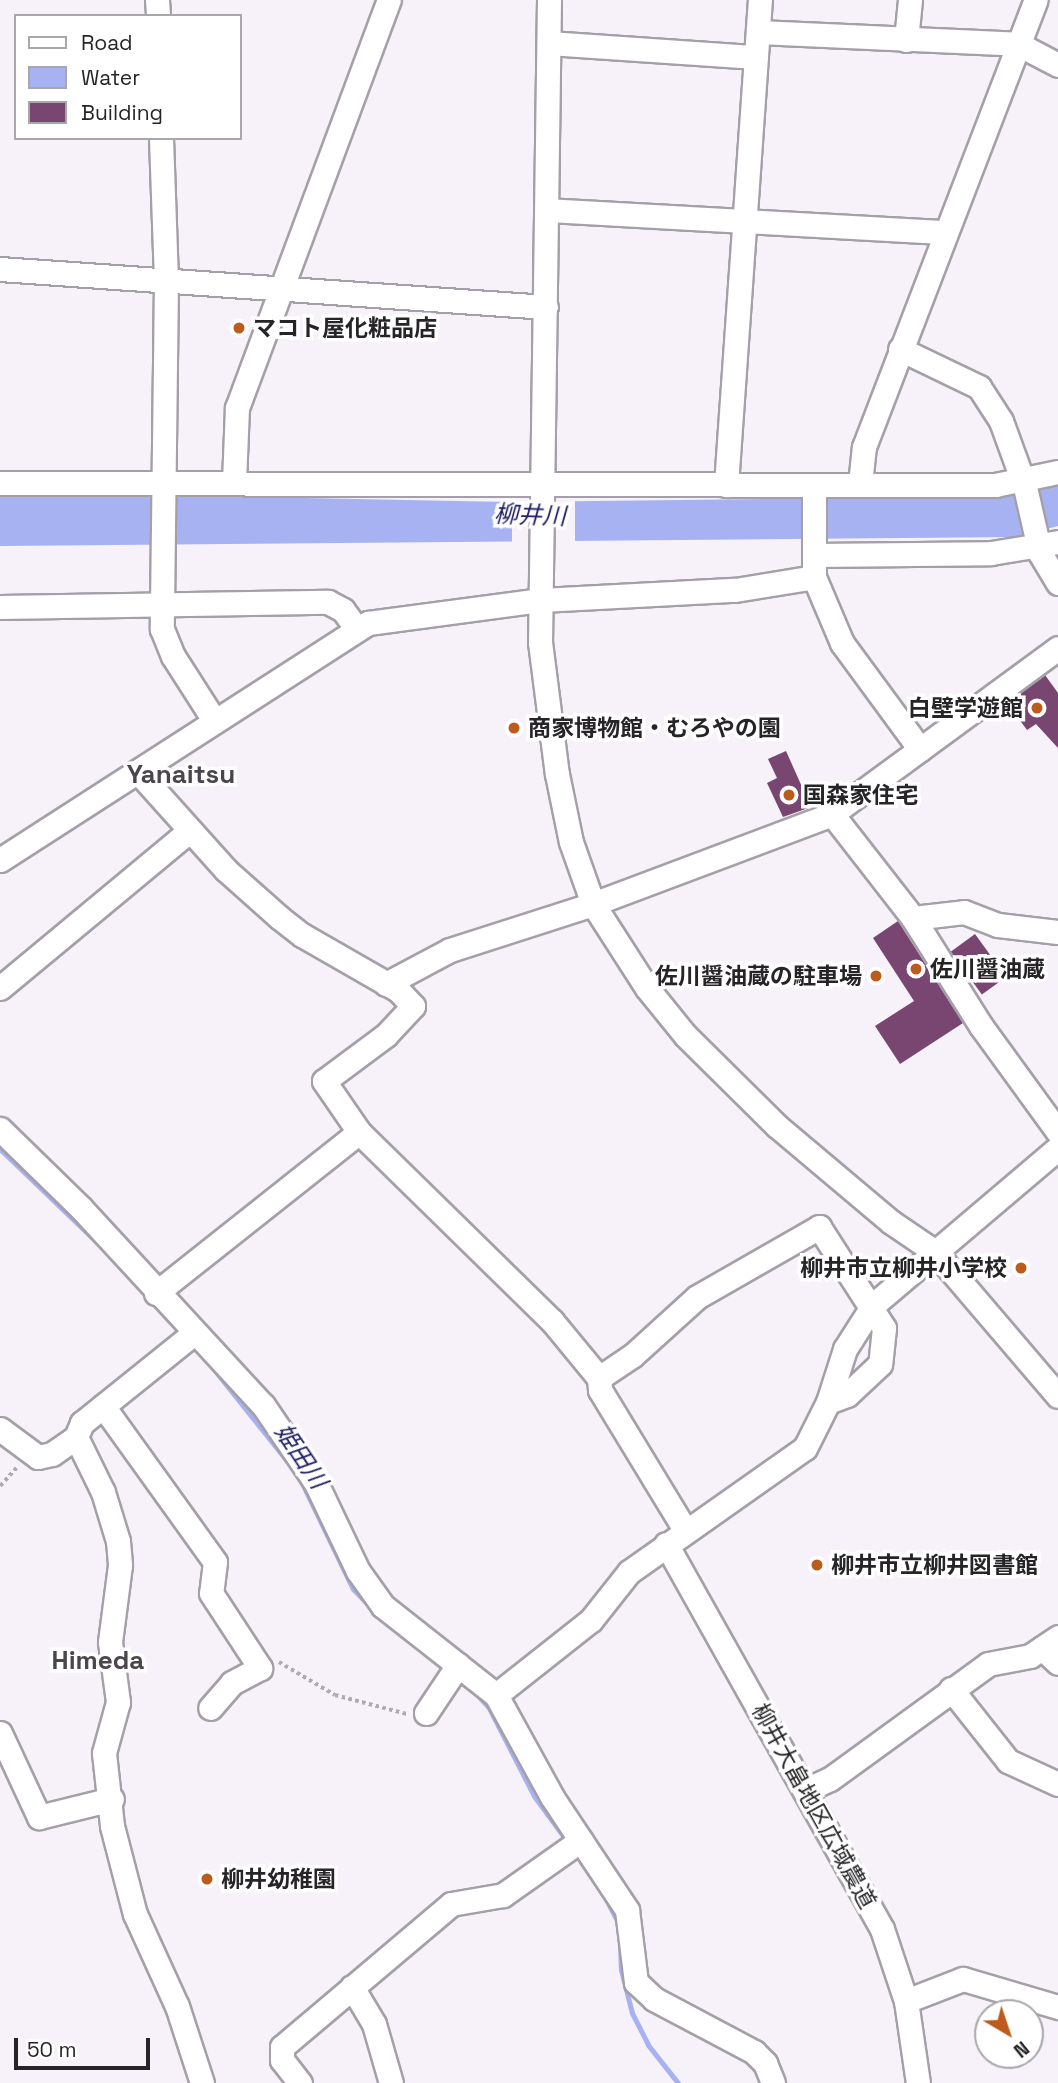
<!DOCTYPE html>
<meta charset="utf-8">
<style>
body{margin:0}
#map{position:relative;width:1058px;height:2083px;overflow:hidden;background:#f7f1f9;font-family:"Space Grotesk","Noto Sans JP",sans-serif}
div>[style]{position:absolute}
.water>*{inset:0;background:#a6b2f2}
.pier>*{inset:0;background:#f7f1f9;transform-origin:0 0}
.stream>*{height:5px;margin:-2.5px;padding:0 2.5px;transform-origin:2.5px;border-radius:2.5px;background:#a6b2f2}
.building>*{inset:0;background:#794571;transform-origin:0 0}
.path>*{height:3.5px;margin-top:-1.75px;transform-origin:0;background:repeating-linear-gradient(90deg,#afaab0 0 3.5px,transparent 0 7px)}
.roads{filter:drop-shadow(2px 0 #a5a0a8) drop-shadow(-2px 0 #a5a0a8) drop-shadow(0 2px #a5a0a8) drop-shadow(0 -2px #a5a0a8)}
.minor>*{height:23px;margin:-11.5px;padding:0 11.5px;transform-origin:11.5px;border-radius:11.5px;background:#fff}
.dots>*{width:19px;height:19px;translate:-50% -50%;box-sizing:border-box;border:4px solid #fff;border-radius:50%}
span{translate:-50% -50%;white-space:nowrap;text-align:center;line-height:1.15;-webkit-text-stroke:7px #fff;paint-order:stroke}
.poi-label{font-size:23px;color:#262427;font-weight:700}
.left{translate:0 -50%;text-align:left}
.right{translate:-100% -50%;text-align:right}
.street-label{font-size:23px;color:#262427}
.water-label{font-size:24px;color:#1e1d66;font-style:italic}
.quarter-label{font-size:26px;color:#4a464c;font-weight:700}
.legend{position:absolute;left:14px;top:14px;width:228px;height:126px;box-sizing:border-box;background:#fff;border:2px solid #a8a7a9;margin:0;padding:9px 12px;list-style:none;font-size:21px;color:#262427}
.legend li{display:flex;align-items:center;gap:14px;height:35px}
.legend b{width:35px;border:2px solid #a8a7a9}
.north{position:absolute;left:974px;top:1999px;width:70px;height:70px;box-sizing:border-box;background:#fff;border:2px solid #a8a7a9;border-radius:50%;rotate:141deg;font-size:19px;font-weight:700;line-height:28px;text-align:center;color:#262427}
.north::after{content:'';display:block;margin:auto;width:24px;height:32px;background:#bd5b1c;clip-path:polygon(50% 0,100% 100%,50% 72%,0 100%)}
.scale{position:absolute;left:14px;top:2038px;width:136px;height:32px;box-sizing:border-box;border:4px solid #262427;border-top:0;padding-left:9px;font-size:21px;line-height:24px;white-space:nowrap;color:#262427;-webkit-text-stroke:5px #fff;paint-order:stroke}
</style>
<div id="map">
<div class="water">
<div style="clip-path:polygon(1058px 481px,1058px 526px,1016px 537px,0 546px,0 492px,508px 502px,1002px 496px)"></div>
</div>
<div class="pier">
<div style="left:512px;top:499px;width:63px;height:45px"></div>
</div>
<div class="stream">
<div style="left:0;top:1149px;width:144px;rotate:43.9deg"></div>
<div style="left:208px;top:1362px;width:127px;rotate:51.4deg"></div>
<div style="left:299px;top:1477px;width:124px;rotate:64.3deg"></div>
<div style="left:353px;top:1589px;width:30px;rotate:46deg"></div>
<div style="left:472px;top:1689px;width:25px;rotate:48deg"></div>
<div style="left:489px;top:1708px;width:99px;rotate:62.9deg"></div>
<div style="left:534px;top:1796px;width:51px;rotate:53.8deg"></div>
<div style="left:581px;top:1862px;width:28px;rotate:55deg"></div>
<div style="left:606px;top:1899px;width:28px;rotate:63deg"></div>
<div style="left:620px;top:1944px;width:26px;rotate:88deg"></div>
<div style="left:621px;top:1970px;width:44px;rotate:75.7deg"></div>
<div style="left:632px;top:2013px;width:36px;rotate:63deg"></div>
<div style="left:648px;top:2045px;width:48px;rotate:51.7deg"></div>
</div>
<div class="building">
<div style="clip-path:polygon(1045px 675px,1058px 693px,1058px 748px,1036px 724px,1027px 730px,1013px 711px,1020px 706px,1014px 698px)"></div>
<div style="clip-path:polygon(786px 751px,811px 807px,783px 817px,767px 783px,777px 778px,768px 759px)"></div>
<div style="clip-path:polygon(898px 921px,963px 1023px,900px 1064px,875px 1026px,914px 1001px,873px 938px)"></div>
<div style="left:975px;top:934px;width:53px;height:30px;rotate:54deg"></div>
</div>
<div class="path">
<div style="left:0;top:1486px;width:25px;rotate:-48deg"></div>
<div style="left:279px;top:1662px;width:65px;rotate:30.5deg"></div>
<div style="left:335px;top:1695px;width:74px;rotate:14.8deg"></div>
</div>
<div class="roads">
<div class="minor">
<div style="left:157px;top:0;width:16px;rotate:86deg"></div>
<div style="left:549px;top:0;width:642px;rotate:90.8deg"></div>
<div style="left:540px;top:642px;width:133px;rotate:82.7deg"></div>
<div style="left:557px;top:774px;width:69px;rotate:78.4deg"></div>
<div style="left:571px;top:842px;width:66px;rotate:70.5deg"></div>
<div style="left:593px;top:904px;width:100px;rotate:57.3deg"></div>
<div style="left:647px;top:988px;width:60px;rotate:51deg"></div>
<div style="left:685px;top:1035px;width:129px;rotate:44.7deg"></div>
<div style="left:777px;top:1126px;width:149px;rotate:40.1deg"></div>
<div style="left:891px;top:1222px;width:53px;rotate:34.3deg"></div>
<div style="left:935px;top:1252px;width:189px;rotate:49.5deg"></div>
<div style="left:758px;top:32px;width:260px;rotate:2.6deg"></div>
<div style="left:1018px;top:44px;width:45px;rotate:27.7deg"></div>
<div style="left:906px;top:40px;width:40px;rotate:-84.3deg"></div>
<div style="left:549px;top:43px;width:207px;rotate:3.9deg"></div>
<div style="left:161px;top:138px;width:143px;rotate:88deg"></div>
<div style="left:166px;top:281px;width:348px;rotate:90.7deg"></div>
<div style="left:162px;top:629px;width:29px;rotate:68deg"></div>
<div style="left:173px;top:656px;width:76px;rotate:57.4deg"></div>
<div style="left:547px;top:210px;width:397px;rotate:3.2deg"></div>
<div style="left:0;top:269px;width:547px;rotate:3.98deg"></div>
<div style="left:900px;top:349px;width:88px;rotate:25.7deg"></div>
<div style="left:979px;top:387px;width:40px;rotate:57.1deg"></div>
<div style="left:1001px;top:421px;width:70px;rotate:70deg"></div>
<div style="left:1025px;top:487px;width:68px;rotate:77.2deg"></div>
<div style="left:1040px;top:553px;width:35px;rotate:59deg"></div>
<div style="left:234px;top:482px;width:74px;rotate:-87.7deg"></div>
<div style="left:237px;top:408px;width:435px;rotate:-69.6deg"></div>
<div style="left:0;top:483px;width:995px;rotate:0.12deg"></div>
<div style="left:995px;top:485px;width:64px;rotate:-11.7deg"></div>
<div style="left:860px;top:484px;width:37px;rotate:-84deg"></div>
<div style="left:864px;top:447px;width:479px;rotate:-69deg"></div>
<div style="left:726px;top:485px;width:486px;rotate:-86deg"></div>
<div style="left:814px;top:485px;width:92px;rotate:90deg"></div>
<div style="left:814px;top:577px;width:72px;rotate:67deg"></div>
<div style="left:842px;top:643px;width:132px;rotate:53.7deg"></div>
<div style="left:814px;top:555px;width:177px;rotate:-0.6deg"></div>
<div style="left:991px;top:553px;width:68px;rotate:-9.3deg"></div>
<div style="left:0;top:607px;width:328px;rotate:-0.9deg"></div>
<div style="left:328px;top:602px;width:17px;rotate:28deg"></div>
<div style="left:343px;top:610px;width:22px;rotate:54deg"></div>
<div style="left:139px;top:773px;width:130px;rotate:48.1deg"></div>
<div style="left:226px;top:870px;width:72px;rotate:41.6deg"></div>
<div style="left:280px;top:918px;width:28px;rotate:38deg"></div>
<div style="left:302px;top:935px;width:111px;rotate:29.8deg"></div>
<div style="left:398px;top:990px;width:22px;rotate:47deg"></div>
<div style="left:413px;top:1006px;width:40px;rotate:133deg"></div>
<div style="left:386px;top:1035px;width:77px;rotate:143.4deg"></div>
<div style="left:324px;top:1081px;width:62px;rotate:55.5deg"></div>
<div style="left:359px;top:1132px;width:270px;rotate:44.4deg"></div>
<div style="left:552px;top:1321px;width:74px;rotate:50.5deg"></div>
<div style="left:599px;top:1378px;width:12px;rotate:85deg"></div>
<div style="left:600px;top:1390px;width:164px;rotate:58.7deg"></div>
<div style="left:832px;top:814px;width:132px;rotate:52.1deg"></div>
<div style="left:913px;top:918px;width:128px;rotate:57.8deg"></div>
<div style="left:981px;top:1026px;width:131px;rotate:54deg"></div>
<div style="left:0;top:860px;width:438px;rotate:-32.8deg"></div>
<div style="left:368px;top:623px;width:175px;rotate:-7.6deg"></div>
<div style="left:541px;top:600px;width:194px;rotate:-3deg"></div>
<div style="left:735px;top:590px;width:80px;rotate:-9.3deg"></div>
<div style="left:913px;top:918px;width:51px;rotate:-6.7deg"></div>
<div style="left:964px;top:912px;width:36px;rotate:21deg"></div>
<div style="left:998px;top:925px;width:60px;rotate:6.7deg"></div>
<div style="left:386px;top:984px;width:72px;rotate:-28deg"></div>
<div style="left:450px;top:950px;width:150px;rotate:-17.8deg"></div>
<div style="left:593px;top:904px;width:255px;rotate:-20.6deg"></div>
<div style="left:832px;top:814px;width:280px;rotate:-36.3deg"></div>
<div style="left:0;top:988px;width:246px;rotate:-39.7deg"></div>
<div style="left:0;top:1129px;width:112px;rotate:44.3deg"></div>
<div style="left:80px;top:1207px;width:270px;rotate:47.3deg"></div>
<div style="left:263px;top:1405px;width:94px;rotate:55.8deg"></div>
<div style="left:316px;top:1483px;width:98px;rotate:64.5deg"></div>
<div style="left:358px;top:1571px;width:43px;rotate:54.5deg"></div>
<div style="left:383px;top:1606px;width:144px;rotate:38.2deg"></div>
<div style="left:496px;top:1695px;width:116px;rotate:61.2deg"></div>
<div style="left:552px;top:1797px;width:136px;rotate:56.4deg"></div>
<div style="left:627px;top:1910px;width:73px;rotate:82.9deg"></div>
<div style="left:636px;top:1982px;width:25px;rotate:43deg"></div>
<div style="left:654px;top:1999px;width:113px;rotate:27.9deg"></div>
<div style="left:754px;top:2052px;width:16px;rotate:45deg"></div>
<div style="left:765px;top:2063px;width:22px;rotate:68deg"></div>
<div style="left:156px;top:1293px;width:259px;rotate:-38.4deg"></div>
<div style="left:194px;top:1333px;width:144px;rotate:141.2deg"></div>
<div style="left:82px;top:1423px;width:15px;rotate:113deg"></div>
<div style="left:76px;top:1437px;width:61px;rotate:63.9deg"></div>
<div style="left:103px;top:1492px;width:51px;rotate:73deg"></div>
<div style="left:118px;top:1541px;width:24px;rotate:85deg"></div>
<div style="left:120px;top:1565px;width:78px;rotate:97.4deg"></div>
<div style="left:110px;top:1642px;width:61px;rotate:82.4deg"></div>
<div style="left:118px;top:1702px;width:53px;rotate:105.4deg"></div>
<div style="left:104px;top:1753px;width:73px;rotate:83.7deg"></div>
<div style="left:112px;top:1826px;width:91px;rotate:75.4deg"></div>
<div style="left:135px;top:1914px;width:101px;rotate:65.5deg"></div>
<div style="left:177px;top:2006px;width:81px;rotate:72deg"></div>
<div style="left:599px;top:1378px;width:40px;rotate:-34deg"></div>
<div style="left:632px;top:1356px;width:88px;rotate:-42.2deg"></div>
<div style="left:697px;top:1297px;width:141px;rotate:-29.8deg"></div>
<div style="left:819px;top:1227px;width:120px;rotate:57.2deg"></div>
<div style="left:884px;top:1328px;width:36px;rotate:96deg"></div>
<div style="left:880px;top:1364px;width:45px;rotate:136.8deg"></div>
<div style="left:847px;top:1395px;width:20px;rotate:160deg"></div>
<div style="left:103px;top:1406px;width:192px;rotate:54.3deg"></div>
<div style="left:215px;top:1562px;width:31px;rotate:97deg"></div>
<div style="left:211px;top:1593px;width:90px;rotate:56.8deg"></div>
<div style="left:260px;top:1668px;width:32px;rotate:152deg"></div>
<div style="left:232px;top:1683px;width:33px;rotate:131deg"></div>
<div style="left:0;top:1429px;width:47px;rotate:36.4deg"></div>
<div style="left:38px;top:1457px;width:14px;rotate:-12deg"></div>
<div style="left:52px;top:1454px;width:29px;rotate:-35deg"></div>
<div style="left:666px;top:1544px;width:441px;rotate:60.7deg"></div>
<div style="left:882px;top:1929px;width:76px;rotate:71.6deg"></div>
<div style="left:906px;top:2001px;width:83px;rotate:81.7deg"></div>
<div style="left:1042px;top:1648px;width:22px;rotate:43deg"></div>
<div style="left:951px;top:1689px;width:92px;rotate:51.6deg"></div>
<div style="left:1008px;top:1761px;width:55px;rotate:24.7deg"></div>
<div style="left:496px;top:1695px;width:121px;rotate:-38.3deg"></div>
<div style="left:591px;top:1620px;width:61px;rotate:-51.6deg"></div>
<div style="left:629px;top:1572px;width:215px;rotate:-35.2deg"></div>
<div style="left:805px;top:1448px;width:51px;rotate:-63.4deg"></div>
<div style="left:828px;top:1402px;width:56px;rotate:-72.2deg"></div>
<div style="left:845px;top:1349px;width:52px;rotate:-57.5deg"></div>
<div style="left:873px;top:1305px;width:243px;rotate:-40.3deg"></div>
<div style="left:426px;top:1713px;width:58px;rotate:-56.3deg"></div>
<div style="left:0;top:1733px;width:93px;rotate:65.1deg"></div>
<div style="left:39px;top:1817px;width:75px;rotate:-13.9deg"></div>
<div style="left:806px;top:1790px;width:26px;rotate:-25deg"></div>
<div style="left:830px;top:1779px;width:195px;rotate:-36deg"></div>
<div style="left:988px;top:1664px;width:43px;rotate:-10.8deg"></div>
<div style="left:1030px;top:1656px;width:34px;rotate:-34deg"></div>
<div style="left:352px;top:1987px;width:43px;rotate:59.3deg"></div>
<div style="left:374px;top:2024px;width:61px;rotate:73.9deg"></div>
<div style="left:906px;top:2001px;width:61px;rotate:-21.1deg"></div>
<div style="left:963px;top:1979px;width:99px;rotate:16.4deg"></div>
<div style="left:300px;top:2083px;width:29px;rotate:-128deg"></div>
<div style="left:282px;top:2060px;width:13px;rotate:-90deg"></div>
<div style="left:282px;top:2047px;width:221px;rotate:-40.2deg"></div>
<div style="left:451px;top:1904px;width:53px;rotate:-9.8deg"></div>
<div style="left:503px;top:1895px;width:95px;rotate:-35.2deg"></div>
</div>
</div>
<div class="dots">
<div style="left:239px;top:328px;background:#bd5b1c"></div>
<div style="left:1037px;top:708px;background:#bd5b1c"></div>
<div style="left:514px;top:728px;background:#bd5b1c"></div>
<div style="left:789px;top:795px;background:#bd5b1c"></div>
<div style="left:916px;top:969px;background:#bd5b1c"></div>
<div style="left:876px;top:976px;background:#bd5b1c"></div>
<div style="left:1021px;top:1268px;background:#bd5b1c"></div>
<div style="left:817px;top:1565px;background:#bd5b1c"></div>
<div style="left:207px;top:1879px;background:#bd5b1c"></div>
</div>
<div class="poi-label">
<span class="left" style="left:253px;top:328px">マコト屋化粧品店</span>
<span class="right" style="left:1023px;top:708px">白壁学遊館</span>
<span class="left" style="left:528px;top:728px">商家博物館・むろやの園</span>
<span class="left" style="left:803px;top:795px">国森家住宅</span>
<span class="left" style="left:930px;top:969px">佐川醤油蔵</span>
<span class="right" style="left:862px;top:976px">佐川醤油蔵の駐車場</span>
<span class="right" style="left:1007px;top:1268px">柳井市立柳井小学校</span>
<span class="left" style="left:831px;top:1565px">柳井市立柳井図書館</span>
<span class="left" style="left:221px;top:1879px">柳井幼稚園</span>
</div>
<div class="street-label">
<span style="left:814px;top:1806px;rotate:61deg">柳井大畠地区広域農道</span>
</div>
<div class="water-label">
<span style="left:530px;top:515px;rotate:2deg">柳井川</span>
<span style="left:301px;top:1456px;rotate:56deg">姫田川</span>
</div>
<div class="quarter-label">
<span style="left:181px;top:775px">Yanaitsu</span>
<span style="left:98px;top:1661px">Himeda</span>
</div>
<ul class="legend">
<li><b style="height:9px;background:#fff"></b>Road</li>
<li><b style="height:19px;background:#a6b2f2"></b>Water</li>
<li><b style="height:19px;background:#794571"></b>Building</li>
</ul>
<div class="north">N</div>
<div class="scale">50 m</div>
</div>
